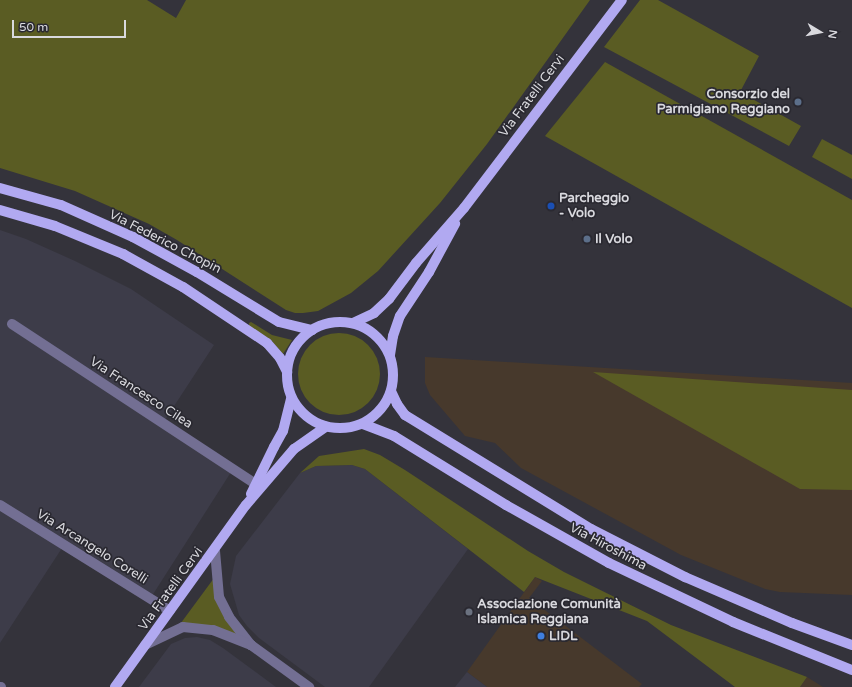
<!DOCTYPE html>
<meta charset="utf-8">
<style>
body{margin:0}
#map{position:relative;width:852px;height:687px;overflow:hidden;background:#34333b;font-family:"Varela Round",sans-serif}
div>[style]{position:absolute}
.commercial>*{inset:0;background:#47392c}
.built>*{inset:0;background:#3d3c49}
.green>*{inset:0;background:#5a5c23}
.round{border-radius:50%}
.minor>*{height:10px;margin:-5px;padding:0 5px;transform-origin:5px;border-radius:5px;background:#736f93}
.major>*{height:10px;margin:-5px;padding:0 5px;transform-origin:5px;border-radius:5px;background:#b1a9f1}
.major>.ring{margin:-5px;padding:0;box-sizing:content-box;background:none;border:10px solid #b1a9f1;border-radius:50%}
.dots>*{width:11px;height:11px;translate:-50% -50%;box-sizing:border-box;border:2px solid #2a2931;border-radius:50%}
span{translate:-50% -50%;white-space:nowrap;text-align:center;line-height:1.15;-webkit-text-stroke:3.5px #2a2931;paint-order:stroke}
.poi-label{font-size:13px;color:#d9d9de;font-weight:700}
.right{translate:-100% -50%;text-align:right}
.left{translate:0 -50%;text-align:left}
.street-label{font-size:13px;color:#d9d9de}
.north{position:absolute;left:800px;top:12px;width:40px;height:40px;-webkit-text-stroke:3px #2a2931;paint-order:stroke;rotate:100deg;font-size:11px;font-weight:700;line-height:16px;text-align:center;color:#d9d9de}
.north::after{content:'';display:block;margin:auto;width:14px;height:18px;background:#d9d9de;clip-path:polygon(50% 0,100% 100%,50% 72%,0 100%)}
.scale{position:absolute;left:12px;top:20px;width:114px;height:18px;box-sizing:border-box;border:2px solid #d9d9de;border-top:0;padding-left:5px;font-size:12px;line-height:14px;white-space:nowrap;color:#d9d9de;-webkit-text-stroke:3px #2a2931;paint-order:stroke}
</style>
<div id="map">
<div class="commercial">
<div style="clip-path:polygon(425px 357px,852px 383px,852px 595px,780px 592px,765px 589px,681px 555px,521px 468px,495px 443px,465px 436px,430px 395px,425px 383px)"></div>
<div style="clip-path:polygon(535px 577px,542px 581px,529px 598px,642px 684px,639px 687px,487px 687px,467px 672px)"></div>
<div style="clip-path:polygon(807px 677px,823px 687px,800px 687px)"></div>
</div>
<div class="built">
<div style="clip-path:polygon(0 230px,26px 239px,75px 261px,131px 289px,214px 345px,163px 423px,233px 469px,150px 599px,64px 545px,0 643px)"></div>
<div style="clip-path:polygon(352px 465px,365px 469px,468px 549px,369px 687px,325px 687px,259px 638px,247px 626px,239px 615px,230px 584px,236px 556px,300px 473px,316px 466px)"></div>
<div style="clip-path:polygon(197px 637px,210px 640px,223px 648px,276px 687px,139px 687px,171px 644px,185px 638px)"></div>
<div style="clip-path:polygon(467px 672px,487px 687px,455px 687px)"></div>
</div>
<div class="green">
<div style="clip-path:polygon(0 0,147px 0,176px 18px,186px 0,590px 0,487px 144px,440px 203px,378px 271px,351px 293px,318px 311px,303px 313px,295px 313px,286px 310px,177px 240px,149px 224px,75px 191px,0 168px)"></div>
<div style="clip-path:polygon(640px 0,658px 0,759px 56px,740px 92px,801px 126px,789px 146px,604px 47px)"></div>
<div style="clip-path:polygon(605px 62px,852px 200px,852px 308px,545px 136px)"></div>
<div style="clip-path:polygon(822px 139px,852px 155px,852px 179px,812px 157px)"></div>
<div style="clip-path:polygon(251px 322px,272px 335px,292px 340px,283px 354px,271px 340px,249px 326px,249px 323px)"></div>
<div class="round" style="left:298px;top:333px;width:82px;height:82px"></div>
<div style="clip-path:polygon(593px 372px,852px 390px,852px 490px,800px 489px)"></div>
<div style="clip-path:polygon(364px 449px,380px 455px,405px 470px,528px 551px,564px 572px,671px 625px,807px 677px,800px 687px,735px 687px,647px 621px,535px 577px,524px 592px,365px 469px,352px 465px,316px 466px,300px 473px,319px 456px)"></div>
<div style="clip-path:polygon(217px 574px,219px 597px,251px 645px,213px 630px,175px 631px)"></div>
</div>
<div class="minor">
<div style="left:12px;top:324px;width:292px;rotate:33.3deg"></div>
<div style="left:0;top:505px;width:200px;rotate:31.9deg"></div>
<div style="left:215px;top:551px;width:46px;rotate:85deg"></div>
<div style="left:219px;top:597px;width:22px;rotate:63deg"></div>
<div style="left:229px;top:617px;width:36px;rotate:52deg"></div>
<div style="left:145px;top:645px;width:42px;rotate:-25.3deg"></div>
<div style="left:183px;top:627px;width:30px;rotate:6deg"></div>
<div style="left:213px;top:630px;width:41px;rotate:21.5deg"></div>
<div style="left:251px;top:645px;width:72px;rotate:35.9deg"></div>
<div style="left:0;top:687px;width:1px"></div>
</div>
<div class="major">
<div style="left:0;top:188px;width:63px;rotate:15.6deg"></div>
<div style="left:61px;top:205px;width:79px;rotate:24deg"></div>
<div style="left:133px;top:237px;width:73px;rotate:28.7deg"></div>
<div style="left:197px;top:272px;width:96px;rotate:31.4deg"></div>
<div style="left:279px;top:322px;width:34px;rotate:14deg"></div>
<div style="left:0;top:210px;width:57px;rotate:16.2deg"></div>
<div style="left:55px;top:226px;width:74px;rotate:22.4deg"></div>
<div style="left:123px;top:254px;width:68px;rotate:28.8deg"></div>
<div style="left:183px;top:287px;width:101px;rotate:33.7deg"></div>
<div style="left:267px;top:343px;width:20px;rotate:49deg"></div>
<div style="left:280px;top:358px;width:16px;rotate:63deg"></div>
<div class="ring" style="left:287px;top:322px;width:96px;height:96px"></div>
<div style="left:353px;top:323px;width:23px;rotate:-25deg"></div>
<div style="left:374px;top:313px;width:21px;rotate:-43deg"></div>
<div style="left:389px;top:299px;width:45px;rotate:-53.1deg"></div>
<div style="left:416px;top:263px;width:73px;rotate:-48.9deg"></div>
<div style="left:464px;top:208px;width:261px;rotate:-52.8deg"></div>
<div style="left:390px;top:355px;width:19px;rotate:-81deg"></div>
<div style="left:393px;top:336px;width:21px;rotate:-71deg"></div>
<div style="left:400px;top:316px;width:53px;rotate:-56.6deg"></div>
<div style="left:429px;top:272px;width:55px;rotate:-61.6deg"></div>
<div style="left:391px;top:391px;width:14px;rotate:65deg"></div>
<div style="left:397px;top:404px;width:14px;rotate:54deg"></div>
<div style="left:405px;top:415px;width:218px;rotate:31.5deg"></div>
<div style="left:591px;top:529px;width:106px;rotate:27.1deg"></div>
<div style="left:685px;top:577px;width:116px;rotate:23.3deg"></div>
<div style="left:792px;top:623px;width:64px;rotate:20.1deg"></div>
<div style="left:363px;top:424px;width:33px;rotate:21deg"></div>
<div style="left:394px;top:436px;width:132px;rotate:31.6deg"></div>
<div style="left:506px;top:505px;width:118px;rotate:29.4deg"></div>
<div style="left:609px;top:563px;width:137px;rotate:25.4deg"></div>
<div style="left:733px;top:622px;width:128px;rotate:22deg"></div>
<div style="left:251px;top:494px;width:52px;rotate:-63.9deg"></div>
<div style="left:274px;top:447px;width:18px;rotate:-61deg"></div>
<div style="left:283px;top:431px;width:33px;rotate:-76deg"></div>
<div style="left:115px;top:687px;width:224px;rotate:-54.3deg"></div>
<div style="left:246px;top:505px;width:74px;rotate:-49.4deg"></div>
<div style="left:294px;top:449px;width:39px;rotate:-35deg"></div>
</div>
<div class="dots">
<div style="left:798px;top:102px;background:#5c6f8a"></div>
<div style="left:551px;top:206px;background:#1a4fb4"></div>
<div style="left:587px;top:239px;background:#5c6f8a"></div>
<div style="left:469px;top:612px;background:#6b7280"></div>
<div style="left:541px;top:636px;background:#3f7fe0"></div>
</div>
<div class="poi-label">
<span class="right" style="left:790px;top:102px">Consorzio del<br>Parmigiano Reggiano</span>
<span class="left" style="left:559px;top:206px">Parcheggio<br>- Volo</span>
<span class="left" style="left:595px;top:239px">Il Volo</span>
<span class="left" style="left:477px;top:612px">Associazione Comunità<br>Islamica Reggiana</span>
<span class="left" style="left:549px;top:636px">LIDL</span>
</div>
<div class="street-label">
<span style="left:532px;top:96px;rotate:-53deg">Via Fratelli Cervi</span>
<span style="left:165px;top:242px;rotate:27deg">Via Federico Chopin</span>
<span style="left:141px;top:393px;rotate:33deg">Via Francesco Cilea</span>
<span style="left:92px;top:547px;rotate:32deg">Via Arcangelo Corelli</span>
<span style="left:608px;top:547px;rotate:28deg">Via Hiroshima</span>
<span style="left:171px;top:589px;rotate:-54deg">Via Fratelli Cervi</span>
</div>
<div class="north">N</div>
<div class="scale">50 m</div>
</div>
